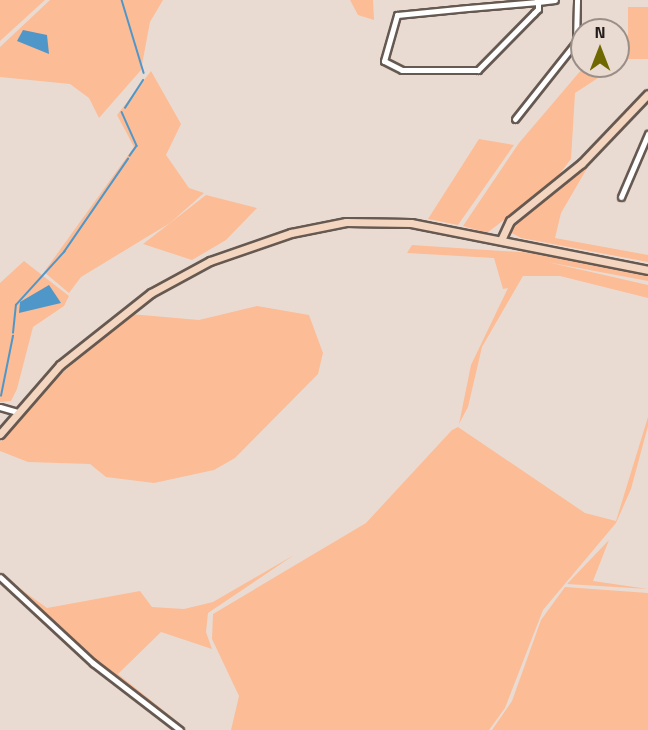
<!DOCTYPE html>
<style>
body{margin:0}
#map{position:relative;width:648px;height:730px;overflow:hidden;background:#eadbd2;font-family:"Titillium Web",sans-serif}
div>[style]{position:absolute}
.green>*{inset:0;background:#fcbc96;transform-origin:0 0}
.water>*{inset:0;background:#5097c9}
.stream>*{height:1.5px;margin:-0.75px;padding:0 0.75px;transform-origin:0.75px;border-radius:0.75px;background:#5097c9}
.roads{filter:drop-shadow(2px 0 #665951) drop-shadow(-2px 0 #665951) drop-shadow(0 2px #665951) drop-shadow(0 -2px #665951)}
.street>*{height:5px;margin:-2.5px;padding:0 2.5px;transform-origin:2.5px;border-radius:2.5px;background:#fff}
.secondary>*{height:7px;margin:-3.5px;padding:0 3.5px;transform-origin:3.5px;border-radius:3.5px;background:#f4d6c0}
span{translate:-50% -50%;white-space:nowrap;text-align:center;line-height:1.15;-webkit-text-stroke:6px #eadbd2;paint-order:stroke}
.north{position:absolute;left:570px;top:18px;width:60px;height:60px;box-sizing:border-box;background:#eadbd2;border:2px solid #9a8f88;border-radius:50%;rotate:0deg;font-size:16px;font-weight:700;line-height:24px;text-align:center;color:#221d1a}
.north::after{content:'';display:block;margin:auto;width:21px;height:27px;background:#6f6800;clip-path:polygon(50% 0,100% 100%,50% 72%,0 100%)}
</style>
<div id="map">
<div class="green">
<div style="clip-path:polygon(0 0,45px 0,0 41px)"></div>
<div style="clip-path:polygon(50px 0,163px 0,150px 22px,141px 70px,99px 118px,89px 98px,70px 84px,0 77px,0 47px)"></div>
<div style="clip-path:polygon(350px 0,373px 0,374px 20px,358px 15px)"></div>
<div style="left:648px;top:7px;width:52px;height:20px;rotate:90deg"></div>
<div style="clip-path:polygon(598px 68px,598px 78px,575px 93px,571px 159px,554px 181px,487px 233px,463px 226px,519px 143px,582px 69px)"></div>
<div style="clip-path:polygon(151px 71px,181px 124px,166px 155px,189px 188px,204px 193px,170px 223px,81px 277px,69px 293px,44px 272px,134px 147px,117px 115px)"></div>
<div style="clip-path:polygon(479px 139px,514px 145px,458px 225px,428px 219px)"></div>
<div style="clip-path:polygon(593px 158px,561px 213px,555px 238px,648px 255px,648px 262px,521px 238px,510px 232px,512px 224px)"></div>
<div style="clip-path:polygon(206px 195px,257px 208px,226px 240px,192px 260px,143px 244px)"></div>
<div style="clip-path:polygon(412px 245px,534px 253px,648px 275px,648px 281px,547px 262px,648px 285px,648px 298px,560px 276px,523px 276px,482px 347px,468px 407px,459px 424px,471px 365px,508px 288px,503px 289px,494px 258px,407px 253px)"></div>
<div style="clip-path:polygon(24px 261px,69px 296px,64px 306px,33px 327px,17px 389px,11px 401px,0 402px,0 283px)"></div>
<div style="clip-path:polygon(257px 306px,309px 315px,323px 353px,318px 374px,235px 458px,214px 470px,154px 483px,106px 477px,90px 464px,28px 462px,0 451px,0 442px,39px 393px,130px 314px,199px 320px)"></div>
<div style="clip-path:polygon(648px 417px,648px 426px,631px 489px,616px 523px,543px 610px,505px 708px,489px 730px,231px 730px,239px 696px,212px 639px,213px 614px,366px 523px,452px 430px,458px 427px,585px 513px,616px 521px)"></div>
<div style="clip-path:polygon(609px 540px,593px 581px,648px 589px,567px 584px)"></div>
<div style="clip-path:polygon(294px 555px,208px 613px,206px 632px,212px 649px,161px 632px,118px 674px,188px 730px,91px 659px,0 574px,47px 608px,140px 591px,152px 607px,184px 609px,213px 602px)"></div>
<div style="clip-path:polygon(565px 587px,648px 593px,648px 730px,492px 730px,512px 701px,541px 620px)"></div>
</div>
<div class="water">
<div style="clip-path:polygon(23px 30px,47px 35px,49px 54px,17px 41px)"></div>
<div style="clip-path:polygon(49px 285px,61px 303px,19px 313px,20px 302px)"></div>
</div>
<div class="stream">
<div style="left:122px;top:0;width:76px;rotate:73.2deg"></div>
<div style="left:125px;top:108px;width:33px;rotate:-57deg"></div>
<div style="left:122px;top:112px;width:37px;rotate:66deg"></div>
<div style="left:137px;top:146px;width:12px;rotate:125deg"></div>
<div style="left:13px;top:333px;width:28px;rotate:-84deg"></div>
<div style="left:16px;top:305px;width:72px;rotate:-47.8deg"></div>
<div style="left:64px;top:252px;width:113px;rotate:-55.5deg"></div>
<div style="left:1px;top:396px;width:61px;rotate:-78.7deg"></div>
</div>
<div class="roads">
<div class="street">
<div style="left:537px;top:0;width:2px;rotate:63deg"></div>
<div style="left:538px;top:2px;width:7px;rotate:90deg"></div>
<div style="left:538px;top:9px;width:6px;rotate:135deg"></div>
<div style="left:534px;top:13px;width:80px;rotate:134.5deg"></div>
<div style="left:478px;top:70px;width:76px;rotate:180deg"></div>
<div style="left:402px;top:70px;width:20px;rotate:-153deg"></div>
<div style="left:384px;top:61px;width:48px;rotate:-74.2deg"></div>
<div style="left:397px;top:15px;width:71px;rotate:-5.6deg"></div>
<div style="left:468px;top:8px;width:70px;rotate:-4.9deg"></div>
<div style="left:538px;top:2px;width:17px;rotate:-7deg"></div>
<div style="left:515px;top:119px;width:98px;rotate:-51.6deg"></div>
<div style="left:576px;top:42px;width:42px;rotate:-88.6deg"></div>
<div style="left:621px;top:197px;width:69px;rotate:-66.8deg"></div>
<div style="left:0;top:407px;width:19px;rotate:16deg"></div>
<div style="left:0;top:577px;width:127px;rotate:42.8deg"></div>
<div style="left:93px;top:663px;width:110px;rotate:37.6deg"></div>
</div>
<div class="secondary">
<div style="left:501px;top:240px;width:21px;rotate:-65deg"></div>
<div style="left:510px;top:221px;width:92px;rotate:-38.9deg"></div>
<div style="left:582px;top:163px;width:95px;rotate:-46.3deg"></div>
<div style="left:0;top:434px;width:91px;rotate:-49deg"></div>
<div style="left:60px;top:365px;width:116px;rotate:-38.4deg"></div>
<div style="left:151px;top:293px;width:67px;rotate:-28.5deg"></div>
<div style="left:210px;top:261px;width:86px;rotate:-19.1deg"></div>
<div style="left:291px;top:233px;width:56px;rotate:-11.3deg"></div>
<div style="left:346px;top:222px;width:65px;rotate:0.9deg"></div>
<div style="left:411px;top:223px;width:242px;rotate:11.2deg"></div>
</div>
</div>
<div class="north">N</div>
</div>
